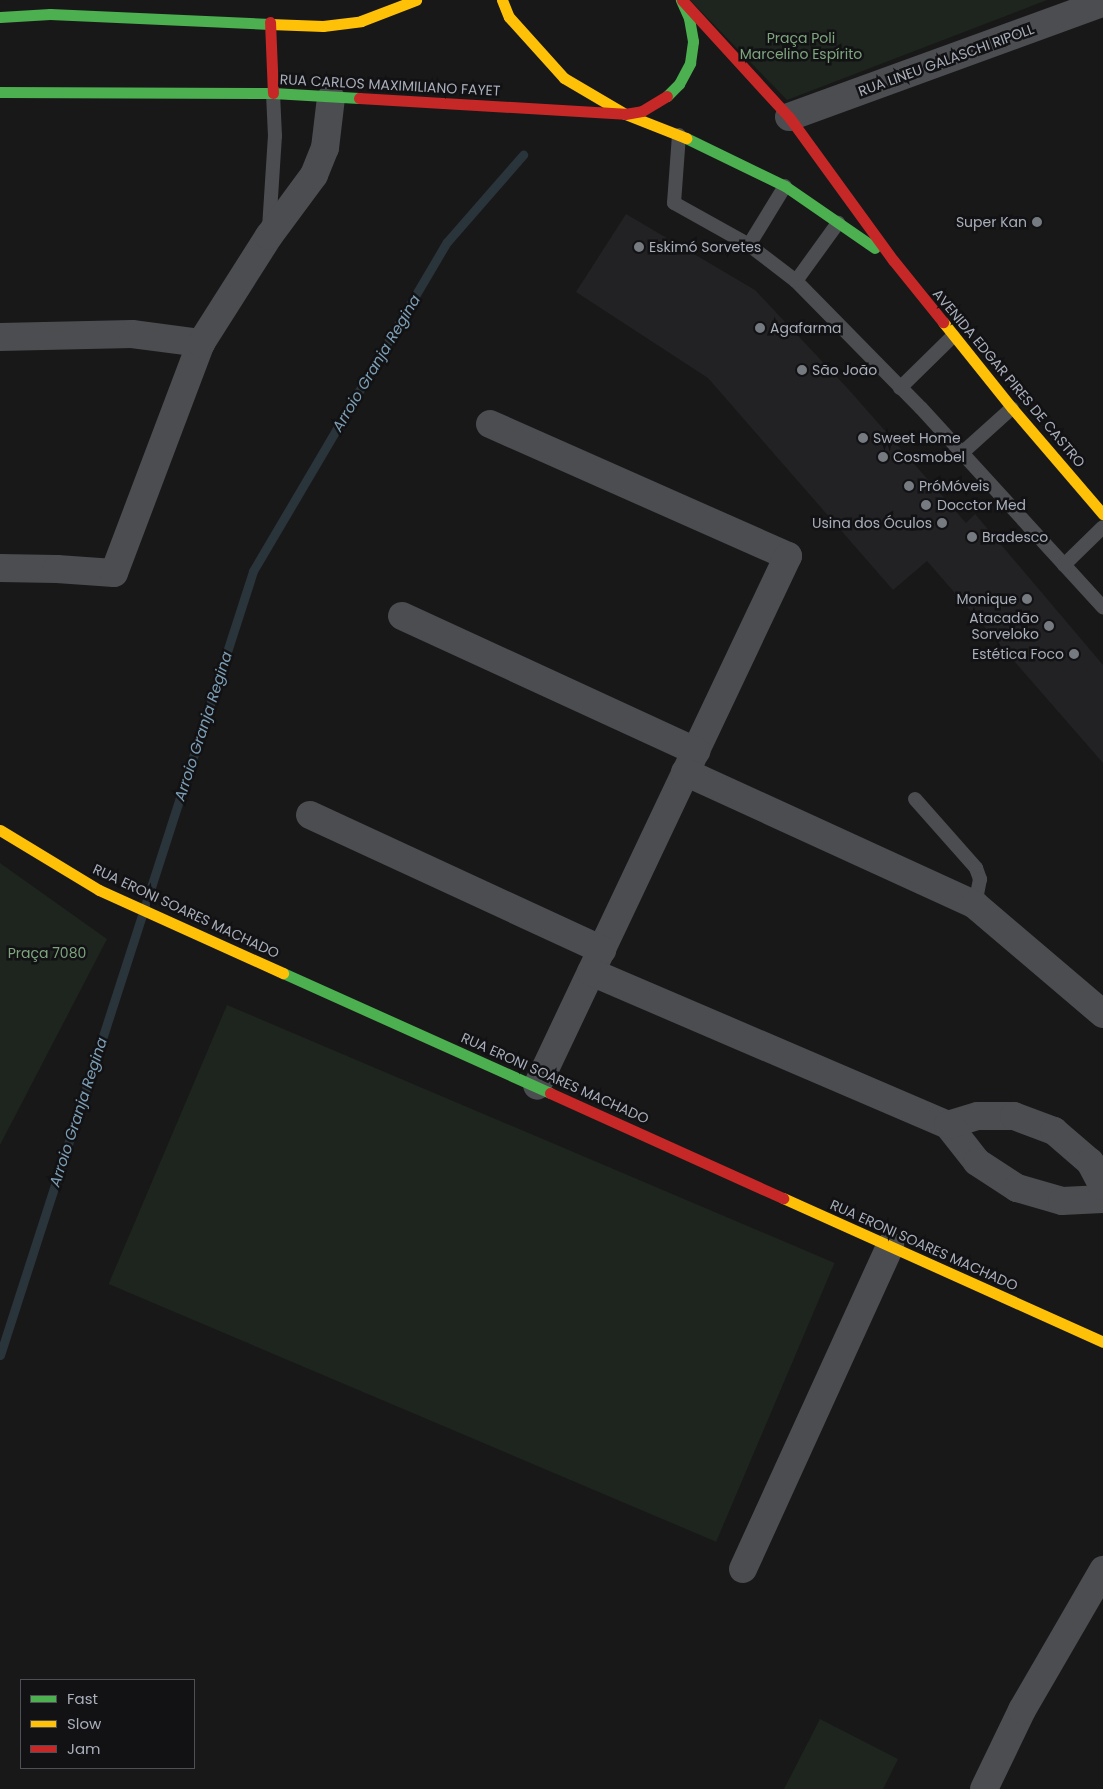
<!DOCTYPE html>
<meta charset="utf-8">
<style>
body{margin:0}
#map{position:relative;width:1103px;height:1789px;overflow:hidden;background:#181818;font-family:Poppins,sans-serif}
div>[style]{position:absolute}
.built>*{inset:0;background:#222224}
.green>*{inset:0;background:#1d251e;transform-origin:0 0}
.stream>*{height:9px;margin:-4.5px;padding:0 4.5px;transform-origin:4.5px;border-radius:4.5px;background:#2a343b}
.lane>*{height:14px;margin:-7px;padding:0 7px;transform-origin:7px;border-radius:7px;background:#4b4d51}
.street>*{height:28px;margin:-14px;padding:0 14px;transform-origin:14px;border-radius:14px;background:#4b4d51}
.fast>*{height:11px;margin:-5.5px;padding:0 5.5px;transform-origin:5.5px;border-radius:5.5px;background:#4caf50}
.slow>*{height:11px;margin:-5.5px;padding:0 5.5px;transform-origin:5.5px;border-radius:5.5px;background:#ffc107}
.jam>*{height:11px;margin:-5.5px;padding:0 5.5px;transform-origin:5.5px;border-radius:5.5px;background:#c62828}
.dots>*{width:14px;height:14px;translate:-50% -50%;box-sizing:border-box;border:2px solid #121214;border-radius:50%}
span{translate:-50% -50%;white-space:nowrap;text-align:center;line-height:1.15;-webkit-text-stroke:5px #121214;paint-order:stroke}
.park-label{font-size:14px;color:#7ea57e}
.street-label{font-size:14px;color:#a8aeba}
.poi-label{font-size:14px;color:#a8aeba}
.right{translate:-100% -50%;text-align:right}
.left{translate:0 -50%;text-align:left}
.water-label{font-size:15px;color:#7d9fb6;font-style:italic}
.legend{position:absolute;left:20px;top:1679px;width:175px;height:90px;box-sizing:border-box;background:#121214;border:1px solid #4e5056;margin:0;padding:6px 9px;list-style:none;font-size:15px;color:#a8aeba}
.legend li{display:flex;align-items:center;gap:10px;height:25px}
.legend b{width:25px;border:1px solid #4e5056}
</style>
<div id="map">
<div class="built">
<div style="clip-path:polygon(626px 214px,755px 290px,850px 391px,966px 523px,975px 514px,1103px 665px,1103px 763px,927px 561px,893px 590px,708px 378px,576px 292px)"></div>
</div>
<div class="green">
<div style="clip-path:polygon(690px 0,1047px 0,787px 100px)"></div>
<div style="clip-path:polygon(0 863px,107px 939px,0 1145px)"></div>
<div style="left:227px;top:1005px;width:660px;height:303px;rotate:23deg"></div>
<div style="clip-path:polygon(820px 1719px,898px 1759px,883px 1789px,784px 1789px)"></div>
</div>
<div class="stream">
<div style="left:0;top:1355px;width:824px;rotate:-72.11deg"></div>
<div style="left:253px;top:571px;width:382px;rotate:-59.5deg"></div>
<div style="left:447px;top:242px;width:116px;rotate:-48.9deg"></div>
</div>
<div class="lane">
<div style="left:679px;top:135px;width:68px;rotate:94.2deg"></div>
<div style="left:674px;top:203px;width:86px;rotate:29.2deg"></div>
<div style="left:749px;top:245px;width:59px;rotate:37.5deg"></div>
<div style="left:796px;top:281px;width:178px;rotate:45.5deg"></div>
<div style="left:921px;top:408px;width:270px;rotate:47.6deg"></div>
<div style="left:269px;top:228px;width:92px;rotate:-86.3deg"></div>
<div style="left:275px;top:136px;width:43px;rotate:-92.7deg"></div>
<div style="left:749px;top:245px;width:69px;rotate:-58.6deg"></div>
<div style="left:796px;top:281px;width:72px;rotate:-54.1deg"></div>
<div style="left:900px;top:388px;width:74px;rotate:-44.5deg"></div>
<div style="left:962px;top:453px;width:67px;rotate:-42deg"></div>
<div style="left:1064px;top:565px;width:54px;rotate:-44.3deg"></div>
<div style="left:915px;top:799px;width:92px;rotate:48.5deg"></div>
<div style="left:976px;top:868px;width:12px;rotate:70deg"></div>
<div style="left:980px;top:879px;width:26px;rotate:101deg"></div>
</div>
<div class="street">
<div style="left:789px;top:117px;width:334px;rotate:-20deg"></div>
<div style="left:0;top:337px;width:132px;rotate:-1.3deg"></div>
<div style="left:132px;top:334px;width:70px;rotate:7.4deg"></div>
<div style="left:490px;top:424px;width:326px;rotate:23.9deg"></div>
<div style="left:788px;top:556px;width:586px;rotate:115.34deg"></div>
<div style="left:0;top:568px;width:57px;rotate:1deg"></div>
<div style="left:57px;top:569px;width:57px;rotate:4deg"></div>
<div style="left:114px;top:573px;width:246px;rotate:-69.3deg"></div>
<div style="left:201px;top:343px;width:127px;rotate:-57.6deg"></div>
<div style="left:269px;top:236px;width:76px;rotate:-53.6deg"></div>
<div style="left:314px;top:175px;width:29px;rotate:-68deg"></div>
<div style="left:325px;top:148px;width:50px;rotate:-83.2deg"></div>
<div style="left:402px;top:616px;width:324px;rotate:24.7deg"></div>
<div style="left:685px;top:772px;width:319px;rotate:24.6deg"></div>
<div style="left:975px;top:905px;width:168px;rotate:40.4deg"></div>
<div style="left:310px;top:815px;width:322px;rotate:24.8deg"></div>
<div style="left:591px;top:972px;width:388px;rotate:23.2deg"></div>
<div style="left:948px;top:1125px;width:47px;rotate:51.9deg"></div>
<div style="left:977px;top:1162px;width:48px;rotate:33deg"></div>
<div style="left:1017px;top:1188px;width:47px;rotate:16.1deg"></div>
<div style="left:1062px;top:1201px;width:41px;rotate:-2.8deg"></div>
<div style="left:948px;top:1125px;width:31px;rotate:-17deg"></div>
<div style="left:978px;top:1116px;width:36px"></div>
<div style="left:1014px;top:1116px;width:43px;rotate:20.6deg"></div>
<div style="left:1054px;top:1131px;width:48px;rotate:40.7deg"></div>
<div style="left:1090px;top:1162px;width:27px;rotate:62deg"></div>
<div style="left:743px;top:1569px;width:355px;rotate:-65.5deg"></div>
<div style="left:984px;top:1789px;width:88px;rotate:-64.3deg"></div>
<div style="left:1022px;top:1710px;width:162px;rotate:-59.9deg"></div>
</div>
<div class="fast">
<div style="left:0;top:17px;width:50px;rotate:-3.4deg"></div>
<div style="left:50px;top:14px;width:220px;rotate:2.6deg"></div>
<div style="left:0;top:92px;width:273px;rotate:0.2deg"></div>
<div style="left:273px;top:93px;width:86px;rotate:3.3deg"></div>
<div style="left:667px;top:96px;width:17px;rotate:-45deg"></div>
<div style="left:679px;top:84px;width:24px;rotate:-62deg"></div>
<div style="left:690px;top:63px;width:22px;rotate:-82deg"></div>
<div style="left:693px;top:41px;width:23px;rotate:-100deg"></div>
<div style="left:689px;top:18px;width:20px;rotate:-114deg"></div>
<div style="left:686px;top:138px;width:110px;rotate:25.9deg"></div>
<div style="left:785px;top:186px;width:109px;rotate:34.6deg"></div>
<div style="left:283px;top:973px;width:293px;rotate:24.2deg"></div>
</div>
<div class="slow">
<div style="left:502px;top:0;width:18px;rotate:68deg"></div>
<div style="left:509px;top:17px;width:82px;rotate:48deg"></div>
<div style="left:564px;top:78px;width:71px;rotate:30.5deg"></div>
<div style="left:625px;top:114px;width:66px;rotate:21.5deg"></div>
<div style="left:270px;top:24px;width:53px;rotate:2.2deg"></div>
<div style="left:323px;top:26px;width:38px;rotate:-7deg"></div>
<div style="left:361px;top:21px;width:59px;rotate:-20.9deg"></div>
<div style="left:943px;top:322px;width:110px;rotate:51.3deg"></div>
<div style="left:1012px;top:408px;width:140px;rotate:49.4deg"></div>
<div style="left:0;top:830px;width:116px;rotate:31.2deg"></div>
<div style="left:99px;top:890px;width:202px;rotate:24.3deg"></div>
<div style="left:783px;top:1198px;width:351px;rotate:24.2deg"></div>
</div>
<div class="jam">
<div style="left:682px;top:0;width:159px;rotate:47.6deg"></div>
<div style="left:789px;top:117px;width:177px;rotate:54deg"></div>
<div style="left:893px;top:260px;width:80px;rotate:51.1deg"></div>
<div style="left:270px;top:22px;width:71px;rotate:87.6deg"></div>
<div style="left:359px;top:98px;width:266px;rotate:3.4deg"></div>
<div style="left:625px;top:114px;width:17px;rotate:-10deg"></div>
<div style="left:642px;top:111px;width:29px;rotate:-31deg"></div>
<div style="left:550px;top:1093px;width:256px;rotate:24.3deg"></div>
</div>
<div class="dots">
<div style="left:1037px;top:222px;background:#767a81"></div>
<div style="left:639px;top:247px;background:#767a81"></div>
<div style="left:760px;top:328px;background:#767a81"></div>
<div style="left:802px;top:370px;background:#767a81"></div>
<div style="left:863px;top:438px;background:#767a81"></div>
<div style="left:883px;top:457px;background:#767a81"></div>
<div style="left:909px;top:486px;background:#767a81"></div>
<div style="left:926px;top:505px;background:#767a81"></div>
<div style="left:942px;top:523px;background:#767a81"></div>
<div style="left:972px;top:537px;background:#767a81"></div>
<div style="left:1027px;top:599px;background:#767a81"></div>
<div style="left:1049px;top:626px;background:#767a81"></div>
<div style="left:1074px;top:654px;background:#767a81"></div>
</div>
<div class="park-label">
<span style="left:801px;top:46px">Praça Poli<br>Marcelino Espírito</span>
<span style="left:47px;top:953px">Praça 7080</span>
</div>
<div class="street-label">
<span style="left:946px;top:60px;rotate:-20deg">RUA LINEU GALASCHI RIPOLL</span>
<span style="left:390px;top:85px;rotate:3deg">RUA CARLOS MAXIMILIANO FAYET</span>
<span style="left:1009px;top:378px;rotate:50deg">AVENIDA EDGAR PIRES DE CASTRO</span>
<span style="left:186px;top:911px;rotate:25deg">RUA ERONI SOARES MACHADO</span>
<span style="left:555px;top:1078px;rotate:24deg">RUA ERONI SOARES MACHADO</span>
<span style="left:924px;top:1245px;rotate:24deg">RUA ERONI SOARES MACHADO</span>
</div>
<div class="poi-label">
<span class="right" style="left:1027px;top:222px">Super Kan</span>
<span class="left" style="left:649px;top:247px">Eskimó Sorvetes</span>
<span class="left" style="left:770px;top:328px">Agafarma</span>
<span class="left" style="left:812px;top:370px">São João</span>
<span class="left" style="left:873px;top:438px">Sweet Home</span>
<span class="left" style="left:893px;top:457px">Cosmobel</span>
<span class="left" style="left:919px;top:486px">PróMóveis</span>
<span class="left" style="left:937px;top:505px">Docctor Med</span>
<span class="right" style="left:932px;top:523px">Usina dos Óculos</span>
<span class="left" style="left:982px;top:537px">Bradesco</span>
<span class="right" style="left:1017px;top:599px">Monique</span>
<span class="right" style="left:1039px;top:626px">Atacadão<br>Sorveloko</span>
<span class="right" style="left:1064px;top:654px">Estética Foco</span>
</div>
<div class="water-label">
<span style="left:376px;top:363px;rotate:-59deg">Arroio Granja Regina</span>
<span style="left:203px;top:726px;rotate:-72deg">Arroio Granja Regina</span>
<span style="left:78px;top:1112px;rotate:-72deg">Arroio Granja Regina</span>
</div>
<ul class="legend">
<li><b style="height:6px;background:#4caf50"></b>Fast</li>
<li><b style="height:6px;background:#ffc107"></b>Slow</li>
<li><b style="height:6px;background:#c62828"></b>Jam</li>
</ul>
</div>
